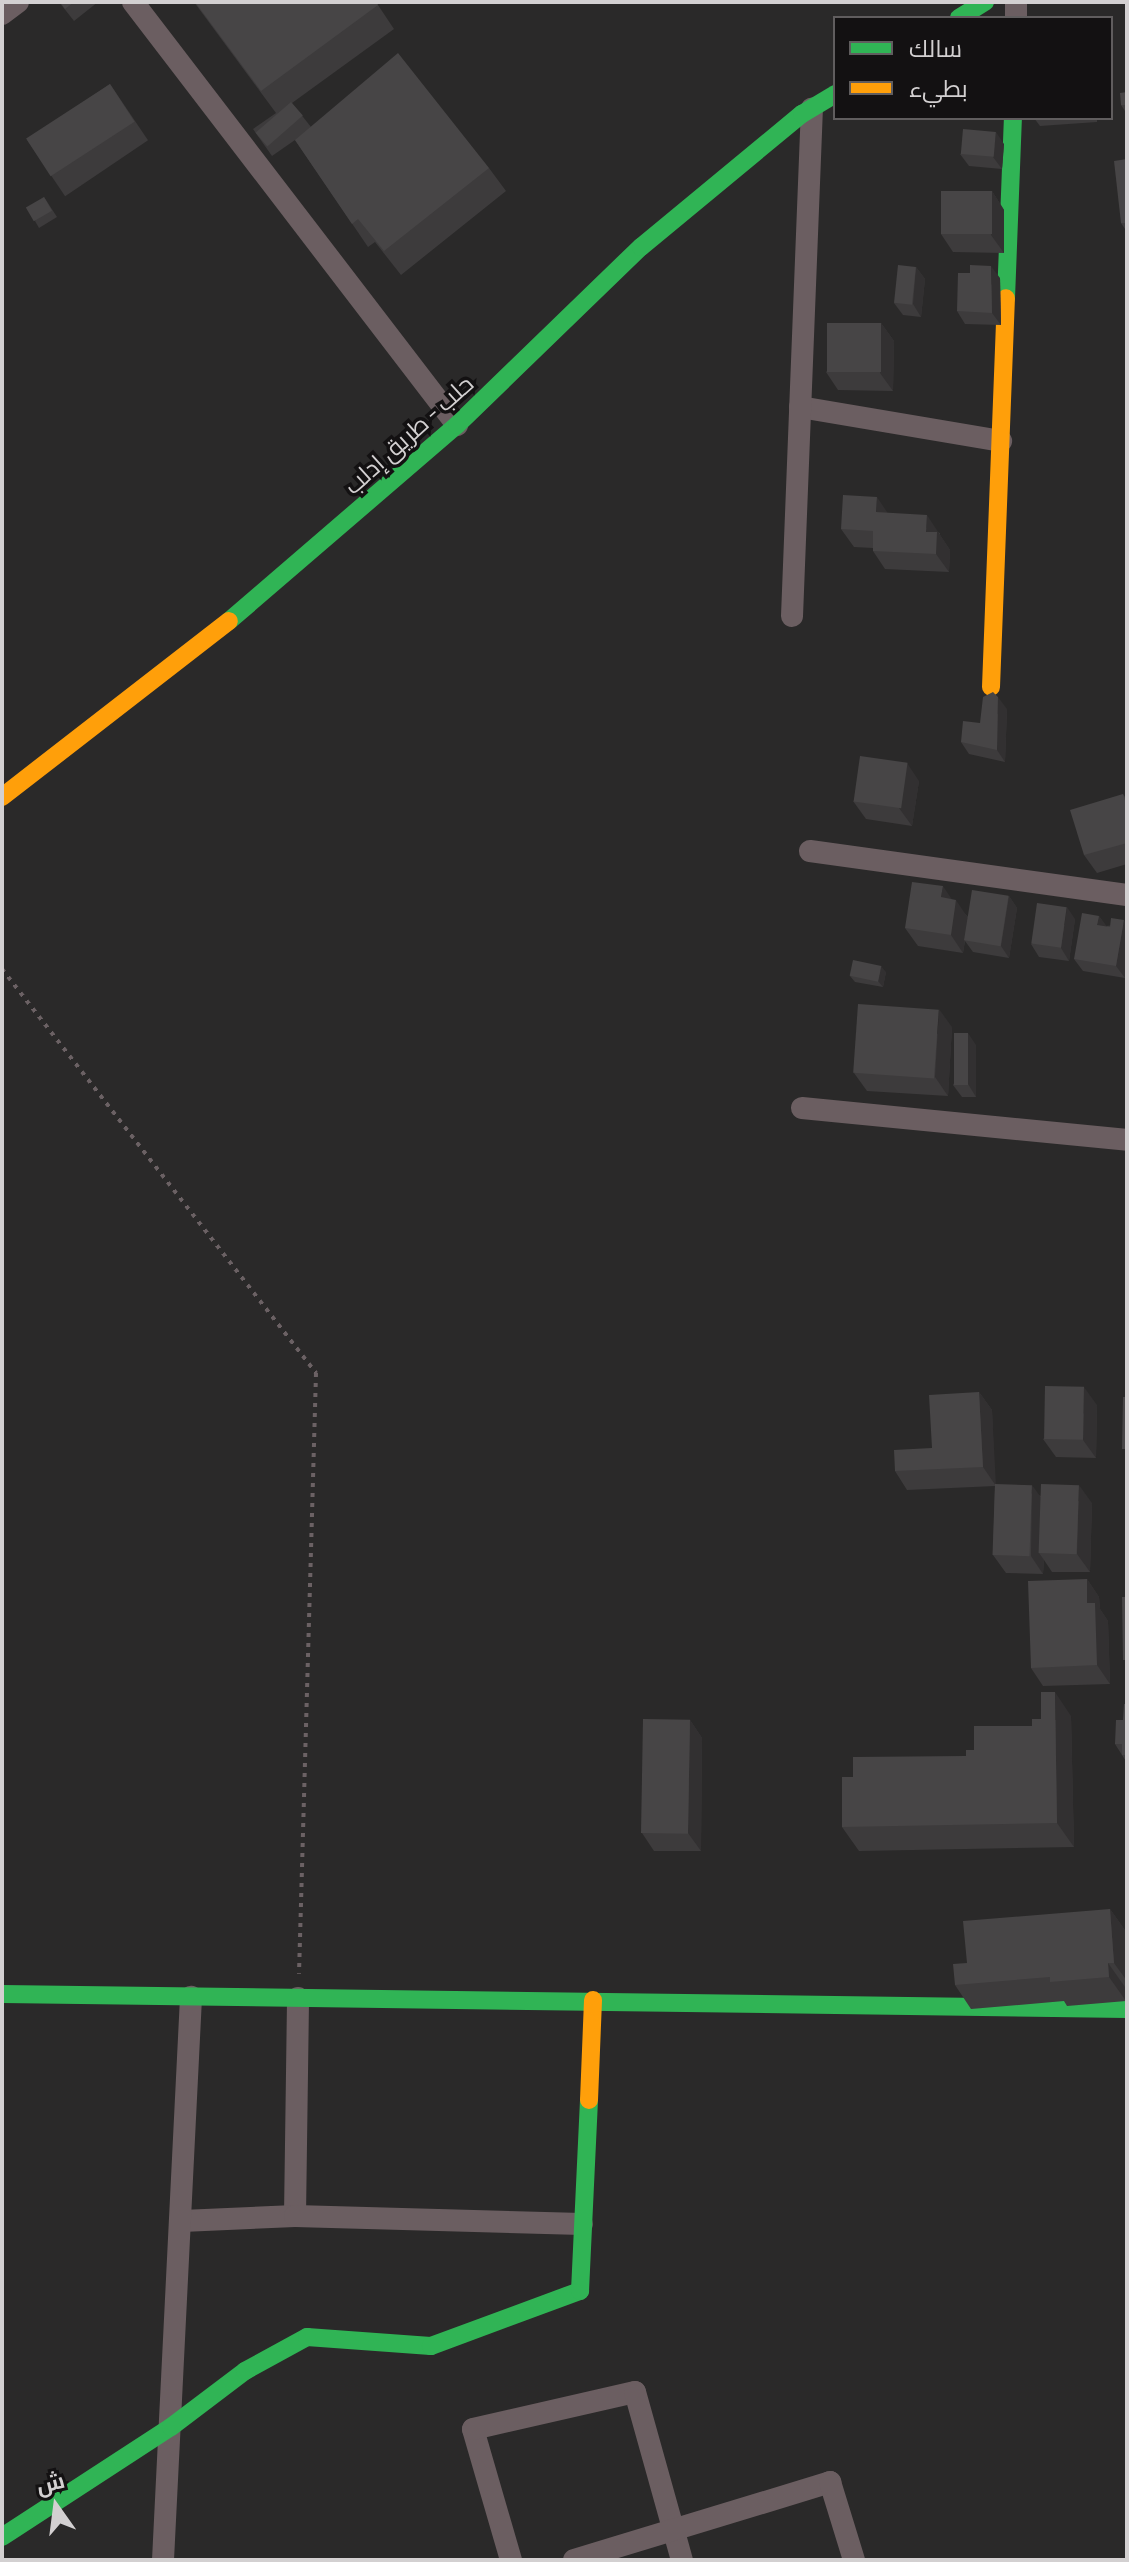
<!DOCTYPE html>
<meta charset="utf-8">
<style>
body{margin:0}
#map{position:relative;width:1129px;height:2562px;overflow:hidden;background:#2a2929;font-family:Manrope,Cairo,sans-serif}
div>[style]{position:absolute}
.path>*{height:4px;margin-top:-2px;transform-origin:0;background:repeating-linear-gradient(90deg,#6b6164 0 4px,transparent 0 10px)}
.street>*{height:22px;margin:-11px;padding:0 11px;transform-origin:11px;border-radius:11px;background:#6b5e61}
.fast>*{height:18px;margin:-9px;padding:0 9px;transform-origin:9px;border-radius:9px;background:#30b455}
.slow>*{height:18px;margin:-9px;padding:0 9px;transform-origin:9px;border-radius:9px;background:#ff9f0a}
.wall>*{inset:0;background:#3d3b3c;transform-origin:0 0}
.shaded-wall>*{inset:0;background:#323031}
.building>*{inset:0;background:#474546;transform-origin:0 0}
span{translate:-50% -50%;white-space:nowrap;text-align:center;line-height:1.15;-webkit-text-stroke:7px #131112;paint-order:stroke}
.street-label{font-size:24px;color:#d3d0d1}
.frame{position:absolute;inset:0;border:4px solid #d3d0d1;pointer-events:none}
.legend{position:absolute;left:833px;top:16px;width:280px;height:104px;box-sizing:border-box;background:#131112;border:2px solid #605d5e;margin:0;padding:10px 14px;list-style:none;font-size:24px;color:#d3d0d1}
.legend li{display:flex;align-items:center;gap:16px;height:40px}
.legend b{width:40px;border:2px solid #605d5e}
.north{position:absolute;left:16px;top:2466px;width:80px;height:80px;-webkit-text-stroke:6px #131112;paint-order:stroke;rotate:346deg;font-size:22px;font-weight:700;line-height:32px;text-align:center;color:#d3d0d1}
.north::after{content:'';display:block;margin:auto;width:28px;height:36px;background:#d3d0d1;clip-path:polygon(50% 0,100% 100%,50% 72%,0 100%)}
</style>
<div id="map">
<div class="path">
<div style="left:2px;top:969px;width:512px;rotate:52.14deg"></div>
<div style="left:316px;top:1373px;width:601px;rotate:91.62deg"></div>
</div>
<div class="street">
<div style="left:133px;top:2px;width:533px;rotate:52.55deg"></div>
<div style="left:2px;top:14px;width:20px;rotate:-37deg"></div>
<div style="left:1016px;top:18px;width:16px;rotate:-90deg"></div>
<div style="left:800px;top:407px;width:204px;rotate:9.6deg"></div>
<div style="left:792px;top:616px;width:508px;rotate:-87.75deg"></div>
<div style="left:810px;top:851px;width:320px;rotate:7.9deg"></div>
<div style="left:802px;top:1108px;width:327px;rotate:5.6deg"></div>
<div style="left:295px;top:2216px;width:218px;rotate:-89.2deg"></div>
<div style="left:182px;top:2221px;width:113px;rotate:-2.5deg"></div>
<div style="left:295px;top:2216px;width:287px;rotate:1.6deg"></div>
<div style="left:163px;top:2560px;width:564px;rotate:-87.15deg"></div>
<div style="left:511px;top:2560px;width:136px;rotate:-106.2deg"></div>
<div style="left:473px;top:2429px;width:166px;rotate:-12.9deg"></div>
<div style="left:635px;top:2392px;width:174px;rotate:74.4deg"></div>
<div style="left:574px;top:2560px;width:268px;rotate:-16.9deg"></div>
<div style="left:830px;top:2482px;width:82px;rotate:72.9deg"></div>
</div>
<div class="fast">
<div style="left:959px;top:18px;width:31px;rotate:-32deg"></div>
<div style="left:1006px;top:298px;width:180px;rotate:-87.8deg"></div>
<div style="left:229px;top:621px;width:301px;rotate:-40.7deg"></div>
<div style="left:457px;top:425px;width:256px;rotate:-44.1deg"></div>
<div style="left:641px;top:247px;width:209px;rotate:-39.6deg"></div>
<div style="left:802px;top:114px;width:39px;rotate:-31deg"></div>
<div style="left:2px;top:1994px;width:1125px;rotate:0.76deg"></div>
<div style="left:2px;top:2537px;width:202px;rotate:-33.1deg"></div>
<div style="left:171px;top:2427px;width:93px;rotate:-37.1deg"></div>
<div style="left:245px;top:2371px;width:71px;rotate:-28.7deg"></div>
<div style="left:307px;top:2337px;width:124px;rotate:4.2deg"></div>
<div style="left:431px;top:2346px;width:159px;rotate:-20.3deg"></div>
<div style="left:580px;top:2291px;width:191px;rotate:-87.3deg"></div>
</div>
<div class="slow">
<div style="left:991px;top:687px;width:389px;rotate:-87.8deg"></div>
<div style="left:2px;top:797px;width:287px;rotate:-37.8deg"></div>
<div style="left:589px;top:2100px;width:100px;rotate:-87.7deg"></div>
</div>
<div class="wall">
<div style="clip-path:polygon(59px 2px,98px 2px,74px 21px)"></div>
<div style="clip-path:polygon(194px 2px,376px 2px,394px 29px,292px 103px,311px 127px,489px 168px,506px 191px,401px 275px,375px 242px,368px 247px,295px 140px,272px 156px,253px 129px,276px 113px)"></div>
<div style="left:110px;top:84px;width:68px;height:100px;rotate:56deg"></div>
<div style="clip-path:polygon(1127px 92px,1127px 111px,1125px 111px,1121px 105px)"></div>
<div style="clip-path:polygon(1034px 118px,1097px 118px,1097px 122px,1040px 126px)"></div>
<div style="clip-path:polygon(1004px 144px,1002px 169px,969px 166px,960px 154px)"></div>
<div style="clip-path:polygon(1127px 159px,1127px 232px,1121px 223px)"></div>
<div style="clip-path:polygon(992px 191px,1004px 210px,1004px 253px,953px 252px,941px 234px)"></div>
<div style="clip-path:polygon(44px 197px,57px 217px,39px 228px,35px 221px)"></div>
<div style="clip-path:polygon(916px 267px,925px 279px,921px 317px,903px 315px,894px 303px)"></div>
<div style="clip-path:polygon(1000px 278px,1001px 325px,965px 324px,957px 311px)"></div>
<div style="clip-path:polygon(881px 323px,894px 341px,893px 391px,838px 390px,826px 372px)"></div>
<div style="clip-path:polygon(888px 513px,940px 533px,940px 535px,950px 550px,949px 572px,885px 569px,873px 551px,873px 548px,854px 547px,841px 529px)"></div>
<div style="clip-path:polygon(1007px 709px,1005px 762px,969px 754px,961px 742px,980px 723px)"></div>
<div style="clip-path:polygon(919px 781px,912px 826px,866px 819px,853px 801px)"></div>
<div style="clip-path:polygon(1123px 794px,1127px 800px,1127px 864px,1097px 873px,1084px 855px)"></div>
<div style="clip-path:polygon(1009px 896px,1017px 908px,1009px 958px,973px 952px,965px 941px,963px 953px,918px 946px,905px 928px,951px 899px,968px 917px)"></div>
<div style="clip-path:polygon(1099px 916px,1106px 926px,1127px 924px,1127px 966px,1125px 978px,1083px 971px,1074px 959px)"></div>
<div style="clip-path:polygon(1075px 919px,1069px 961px,1039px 957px,1031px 944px)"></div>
<div style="clip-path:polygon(886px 972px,883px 987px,855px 982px,850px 976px)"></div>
<div style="clip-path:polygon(952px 1027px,948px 1096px,867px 1091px,854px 1073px)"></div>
<div style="clip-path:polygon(976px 1045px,976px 1097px,962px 1097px,953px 1085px)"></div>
<div style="clip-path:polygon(979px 1392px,992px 1410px,995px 1484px,1041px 1496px,1092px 1503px,1090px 1572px,1052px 1572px,1044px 1560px,1043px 1574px,1006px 1573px,993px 1555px,995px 1486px,907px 1490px,895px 1471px,932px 1448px)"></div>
<div style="clip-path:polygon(1097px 1405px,1096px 1458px,1056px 1457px,1043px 1439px)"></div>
<div style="clip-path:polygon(1087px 1579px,1099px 1597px,1100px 1609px,1108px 1621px,1110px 1684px,1043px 1686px,1031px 1668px)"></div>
<div style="clip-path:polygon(1127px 1704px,1127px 1763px,1115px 1744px,1123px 1720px)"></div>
<div style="clip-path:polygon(1071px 1716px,1074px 1847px,859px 1851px,842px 1827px,853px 1777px,966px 1756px,974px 1750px,1032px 1726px)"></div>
<div style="clip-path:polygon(690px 1720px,702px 1738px,701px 1851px,654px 1851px,642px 1833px)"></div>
<div style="clip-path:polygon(1110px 1909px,1127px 1933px,1127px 1987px,1125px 1987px,1126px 2001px,1067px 2006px,1064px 2001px,971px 2009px,955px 1985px,967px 1963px)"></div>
</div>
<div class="shaded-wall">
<div style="clip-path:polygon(996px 132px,1004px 144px,1002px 169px,993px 157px)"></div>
<div style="clip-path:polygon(992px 191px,1004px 210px,1004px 253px,991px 235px)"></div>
<div style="clip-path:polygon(991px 266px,1000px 278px,1001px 325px,992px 313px)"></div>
<div style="clip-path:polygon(916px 267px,925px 279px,921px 317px,913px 304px)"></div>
<div style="clip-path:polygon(881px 323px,894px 341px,893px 391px,880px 373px)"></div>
<div style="clip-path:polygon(877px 497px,889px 515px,876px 512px)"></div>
<div style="clip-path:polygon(927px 515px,950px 550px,949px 572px,936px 554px,926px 532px)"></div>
<div style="clip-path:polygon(998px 697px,1007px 709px,1005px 762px,997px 750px)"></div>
<div style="clip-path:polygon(907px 763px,919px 781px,912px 826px,899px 808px)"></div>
<div style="clip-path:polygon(943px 886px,955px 904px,956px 900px,968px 918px,963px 953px,951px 935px,941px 897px)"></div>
<div style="clip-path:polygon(1009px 896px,1017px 908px,1009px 958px,1001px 946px)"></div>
<div style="clip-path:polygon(1067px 907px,1075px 919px,1069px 961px,1061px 948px)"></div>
<div style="clip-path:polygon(1099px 916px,1108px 928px,1097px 925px)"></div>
<div style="clip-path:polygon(1124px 920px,1127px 924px,1127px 966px,1125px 978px,1116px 966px)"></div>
<div style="clip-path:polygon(881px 966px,886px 972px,883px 987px,878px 981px)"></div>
<div style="clip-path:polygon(939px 1009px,952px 1027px,948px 1096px,935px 1077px)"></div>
<div style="clip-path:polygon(968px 1033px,976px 1045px,976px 1097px,968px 1084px)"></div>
<div style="clip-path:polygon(1084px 1387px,1097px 1405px,1096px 1458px,1083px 1440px)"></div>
<div style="clip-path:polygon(979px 1392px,992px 1410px,996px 1486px,983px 1467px)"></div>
<div style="clip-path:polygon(1032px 1485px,1045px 1503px,1039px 1553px,1044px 1560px,1043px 1574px,1031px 1556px)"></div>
<div style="clip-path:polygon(1079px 1485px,1092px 1503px,1090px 1572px,1077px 1554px)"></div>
<div style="clip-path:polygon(1087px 1579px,1099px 1597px,1100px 1609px,1108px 1621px,1110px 1684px,1097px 1665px,1087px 1603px)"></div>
<div style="clip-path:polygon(1055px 1692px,1071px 1716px,1074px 1847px,1057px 1823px)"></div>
<div style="clip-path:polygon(690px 1720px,702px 1738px,701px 1851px,688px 1833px)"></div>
<div style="clip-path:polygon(1110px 1909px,1127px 1933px,1127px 1981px,1114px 1963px)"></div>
<div style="clip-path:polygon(1108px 1963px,1125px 1987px,1126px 2001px,1109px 1977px)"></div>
</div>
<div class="building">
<div style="clip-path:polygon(60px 2px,74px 2px,65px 9px)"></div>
<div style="clip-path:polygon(195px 2px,376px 2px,378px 5px,261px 91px)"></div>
<div style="clip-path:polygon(398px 53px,489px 168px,384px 251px,358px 219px,352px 224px,295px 140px)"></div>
<div style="left:110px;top:84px;width:45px;height:100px;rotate:57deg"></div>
<div style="clip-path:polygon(1127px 92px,1127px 105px,1121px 105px,1120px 93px)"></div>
<div style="left:291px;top:102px;width:18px;height:47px;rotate:49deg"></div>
<div style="left:963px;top:129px;width:33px;height:25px;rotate:5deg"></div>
<div style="clip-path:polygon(1127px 159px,1127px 223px,1121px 223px,1114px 161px)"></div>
<div style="left:941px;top:191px;width:51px;height:43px"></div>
<div style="left:44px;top:197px;width:16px;height:21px;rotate:60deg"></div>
<div style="left:898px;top:265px;width:18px;height:38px;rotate:6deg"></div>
<div style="clip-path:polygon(970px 265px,991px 266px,992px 313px,957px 311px,958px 273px,970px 273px)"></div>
<div style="left:827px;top:323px;width:54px;height:49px"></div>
<div style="clip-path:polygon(843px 495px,877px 497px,876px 512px,927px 515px,926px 532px,937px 532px,936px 554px,873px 551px,873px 531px,841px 529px)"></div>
<div style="clip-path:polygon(993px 692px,998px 697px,997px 750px,961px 742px,963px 721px,980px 723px,983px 697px)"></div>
<div style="left:860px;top:756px;width:48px;height:46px;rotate:8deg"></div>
<div style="clip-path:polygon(1123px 794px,1127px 807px,1127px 843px,1084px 855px,1070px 810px)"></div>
<div style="clip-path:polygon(912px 882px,943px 886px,941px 897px,956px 900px,951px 935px,905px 928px)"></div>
<div style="left:972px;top:890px;width:37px;height:51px;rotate:9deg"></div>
<div style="left:1037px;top:903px;width:30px;height:41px;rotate:8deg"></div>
<div style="clip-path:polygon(1082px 913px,1099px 916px,1097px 925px,1110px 927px,1111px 918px,1124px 920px,1116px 966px,1074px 959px)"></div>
<div style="left:853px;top:960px;width:29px;height:16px;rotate:12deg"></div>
<div style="left:858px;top:1004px;width:81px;height:69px;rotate:4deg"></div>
<div style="left:954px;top:1033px;width:14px;height:52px"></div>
<div style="left:1045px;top:1386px;width:39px;height:53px;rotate:1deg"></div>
<div style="clip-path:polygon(979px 1392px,983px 1467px,895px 1471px,894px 1450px,932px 1448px,929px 1395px)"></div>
<div style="clip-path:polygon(1123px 1397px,1127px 1397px,1127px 1449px,1122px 1449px)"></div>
<div style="left:995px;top:1484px;width:37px;height:71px;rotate:2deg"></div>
<div style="left:1041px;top:1484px;width:38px;height:69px;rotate:2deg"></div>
<div style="clip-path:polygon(1087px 1579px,1087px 1603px,1095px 1603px,1097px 1665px,1031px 1668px,1028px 1581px)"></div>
<div style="clip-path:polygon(1122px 1597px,1127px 1597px,1127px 1660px,1123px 1660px)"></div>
<div style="clip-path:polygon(1041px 1692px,1055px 1692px,1057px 1823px,842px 1827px,842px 1777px,853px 1777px,853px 1757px,966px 1756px,966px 1750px,974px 1750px,974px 1726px,1032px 1726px,1032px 1719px,1041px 1719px)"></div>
<div style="clip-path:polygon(1124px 1704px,1127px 1704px,1127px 1755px,1122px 1755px,1122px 1744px,1115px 1744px,1116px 1720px,1123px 1720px)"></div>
<div style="left:643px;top:1719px;width:47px;height:114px;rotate:1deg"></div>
<div style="clip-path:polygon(1110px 1909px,1114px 1963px,1108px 1963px,1109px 1977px,1050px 1982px,1050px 1977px,955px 1985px,953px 1964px,967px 1963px,963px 1921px)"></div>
</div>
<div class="street-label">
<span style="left:408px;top:434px;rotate:-42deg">حلب - طريق إدلب</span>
</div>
<div class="frame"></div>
<ul class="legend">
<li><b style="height:10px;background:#30b455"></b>سالك</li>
<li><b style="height:10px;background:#ff9f0a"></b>بطيء</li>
</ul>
<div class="north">ش</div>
</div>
